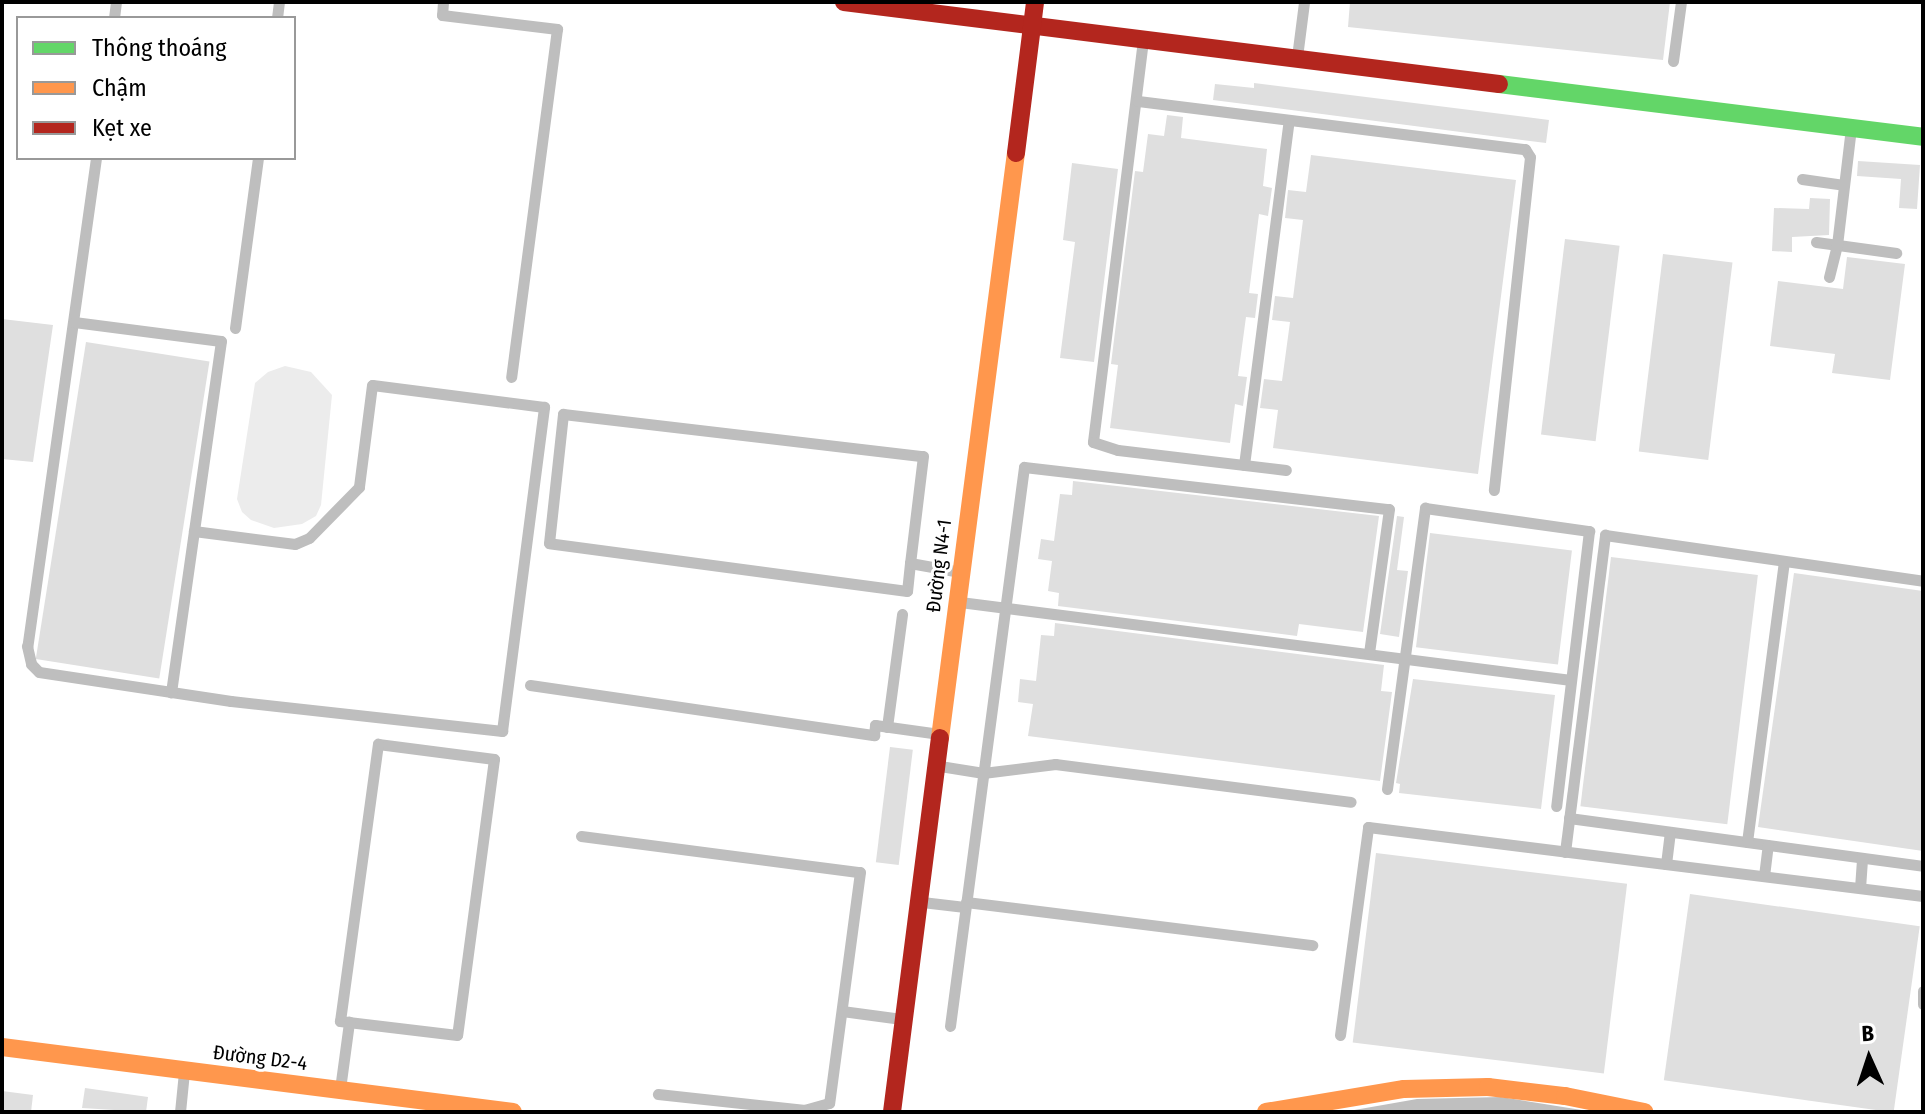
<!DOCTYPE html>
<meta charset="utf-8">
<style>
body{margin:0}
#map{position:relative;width:1925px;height:1114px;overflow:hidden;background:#fff;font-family:"Fira Sans Condensed",sans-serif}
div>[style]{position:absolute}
.green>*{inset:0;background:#ececec}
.water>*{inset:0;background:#bfbfbf}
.building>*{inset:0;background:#dfdfdf;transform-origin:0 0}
.lane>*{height:11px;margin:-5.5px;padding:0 5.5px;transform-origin:5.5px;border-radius:5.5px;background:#bebebe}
.fast>*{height:18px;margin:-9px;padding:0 9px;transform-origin:9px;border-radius:9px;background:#63d668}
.slow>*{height:18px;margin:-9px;padding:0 9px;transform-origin:9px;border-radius:9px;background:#ff974d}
.jam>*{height:18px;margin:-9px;padding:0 9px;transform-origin:9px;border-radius:9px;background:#b3261e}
span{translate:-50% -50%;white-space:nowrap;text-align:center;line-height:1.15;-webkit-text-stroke:6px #fff;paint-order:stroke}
.street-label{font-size:20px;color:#000}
.frame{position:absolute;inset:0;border:4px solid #000;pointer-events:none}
.legend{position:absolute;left:16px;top:16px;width:280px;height:144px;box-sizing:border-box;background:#fff;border:2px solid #999;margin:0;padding:10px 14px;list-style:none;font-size:24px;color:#000}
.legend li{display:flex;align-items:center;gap:16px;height:40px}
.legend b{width:40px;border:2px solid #999}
.north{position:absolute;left:1829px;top:1018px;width:80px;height:80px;-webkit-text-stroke:6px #fff;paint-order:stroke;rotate:357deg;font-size:22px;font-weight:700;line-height:32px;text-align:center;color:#000}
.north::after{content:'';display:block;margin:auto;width:28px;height:36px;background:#000;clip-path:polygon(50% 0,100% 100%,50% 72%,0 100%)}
</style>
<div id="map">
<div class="green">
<div style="clip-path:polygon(285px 366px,311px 372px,332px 395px,321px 505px,316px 516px,302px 524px,274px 528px,251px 520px,242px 512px,237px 499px,255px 383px,268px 372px)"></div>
</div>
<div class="water">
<div style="clip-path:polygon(1501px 1097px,1594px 1112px,1343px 1112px,1417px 1099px)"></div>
</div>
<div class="building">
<div style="clip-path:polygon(1350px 2px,1670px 2px,1663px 60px,1348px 27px)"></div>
<div style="clip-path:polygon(1254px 83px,1549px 120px,1546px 143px,1213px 100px,1215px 84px,1254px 88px)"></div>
<div style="clip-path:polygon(1167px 115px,1183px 117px,1181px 138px,1267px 149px,1263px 186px,1272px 188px,1268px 216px,1259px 214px,1249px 293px,1258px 294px,1255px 318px,1246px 317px,1238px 376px,1247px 377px,1243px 406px,1235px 404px,1230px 443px,1110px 428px,1118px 365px,1111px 364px,1135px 171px,1143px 172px,1148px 134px,1164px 136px)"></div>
<div style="clip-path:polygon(1311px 155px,1516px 180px,1478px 474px,1273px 448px,1278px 410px,1260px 408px,1264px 379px,1282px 381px,1290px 322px,1272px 320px,1275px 296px,1293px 298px,1303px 220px,1285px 218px,1288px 190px,1306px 192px)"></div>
<div style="clip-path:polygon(1858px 161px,1920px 165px,1917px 209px,1899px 208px,1901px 179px,1857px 176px)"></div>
<div style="clip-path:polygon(1072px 163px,1118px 169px,1094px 362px,1060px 358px,1075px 242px,1063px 240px)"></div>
<div style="clip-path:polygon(1810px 198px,1830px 199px,1829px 235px,1792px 237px,1792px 252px,1772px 251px,1774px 208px,1809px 209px)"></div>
<div style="left:1565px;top:239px;width:55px;height:197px;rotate:7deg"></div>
<div style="left:1663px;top:254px;width:70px;height:199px;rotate:7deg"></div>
<div style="clip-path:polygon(1847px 257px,1905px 264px,1890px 380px,1832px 373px,1835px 354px,1770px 346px,1778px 281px,1843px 289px)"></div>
<div style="clip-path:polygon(2px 319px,53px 325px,33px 462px,2px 459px)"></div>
<div style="left:86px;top:342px;width:125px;height:321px;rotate:9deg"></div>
<div style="clip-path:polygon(1073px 481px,1379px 516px,1363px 632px,1299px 624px,1297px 636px,1058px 606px,1059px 593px,1048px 591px,1052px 561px,1038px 559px,1041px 539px,1054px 541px,1060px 494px,1072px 495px)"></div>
<div style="clip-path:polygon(1397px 516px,1404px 517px,1397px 570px,1408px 571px,1399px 637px,1380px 634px)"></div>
<div style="left:1430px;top:533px;width:143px;height:115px;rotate:7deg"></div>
<div style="left:1611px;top:557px;width:148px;height:251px;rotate:7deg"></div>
<div style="clip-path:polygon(1794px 573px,1923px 591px,1923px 851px,1758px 827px)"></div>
<div style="clip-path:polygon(1055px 623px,1384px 665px,1381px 691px,1392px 692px,1380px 781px,1028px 736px,1033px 704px,1018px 702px,1020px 679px,1036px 681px,1041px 635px,1054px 636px)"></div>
<div style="clip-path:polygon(1413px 679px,1555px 695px,1541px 809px,1399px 793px,1400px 784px,1396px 783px)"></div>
<div style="left:890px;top:747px;width:23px;height:116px;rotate:7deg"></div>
<div style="left:1376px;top:853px;width:253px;height:191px;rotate:7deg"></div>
<div style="left:1690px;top:894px;width:232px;height:188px;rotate:8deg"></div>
<div style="clip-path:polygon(85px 1088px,148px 1097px,146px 1112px,82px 1108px)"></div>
<div style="clip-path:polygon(2px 1091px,33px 1095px,31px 1112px,2px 1112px)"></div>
</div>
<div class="lane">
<div style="left:443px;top:2px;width:13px;rotate:94deg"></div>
<div style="left:442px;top:15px;width:116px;rotate:6.9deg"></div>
<div style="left:557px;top:29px;width:351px;rotate:97.5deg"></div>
<div style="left:114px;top:18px;width:16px;rotate:-83deg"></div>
<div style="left:277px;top:18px;width:16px;rotate:-83deg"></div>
<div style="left:1143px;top:40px;width:405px;rotate:97.1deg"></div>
<div style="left:1093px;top:442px;width:26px;rotate:18deg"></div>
<div style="left:1118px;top:450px;width:169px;rotate:6.8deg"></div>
<div style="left:1297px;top:57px;width:55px;rotate:-82.7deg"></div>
<div style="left:1673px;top:61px;width:60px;rotate:-82.3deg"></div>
<div style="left:1138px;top:101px;width:390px;rotate:7.1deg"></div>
<div style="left:1525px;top:149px;width:9px;rotate:58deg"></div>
<div style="left:1530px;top:157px;width:335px;rotate:96.2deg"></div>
<div style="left:96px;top:158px;width:493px;rotate:98deg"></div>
<div style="left:27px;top:646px;width:18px;rotate:77deg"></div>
<div style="left:31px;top:664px;width:11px;rotate:45deg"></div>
<div style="left:39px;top:672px;width:194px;rotate:8.6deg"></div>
<div style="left:231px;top:701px;width:273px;rotate:6.3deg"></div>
<div style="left:502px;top:731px;width:327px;rotate:-82.6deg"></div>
<div style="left:544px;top:407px;width:173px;rotate:-172.7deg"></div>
<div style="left:372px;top:385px;width:103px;rotate:97.3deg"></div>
<div style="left:359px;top:487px;width:71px;rotate:134.4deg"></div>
<div style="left:309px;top:538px;width:15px;rotate:157deg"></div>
<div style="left:295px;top:544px;width:102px;rotate:-172.7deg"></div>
<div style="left:1802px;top:179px;width:42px;rotate:8.1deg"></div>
<div style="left:1816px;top:242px;width:81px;rotate:7.8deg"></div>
<div style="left:1829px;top:277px;width:33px;rotate:-76deg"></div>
<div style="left:1837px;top:245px;width:118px;rotate:-83.2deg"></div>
<div style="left:74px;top:322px;width:148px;rotate:7.4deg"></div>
<div style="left:221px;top:341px;width:355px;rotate:98.1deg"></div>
<div style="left:235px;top:328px;width:172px;rotate:-82.3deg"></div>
<div style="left:1244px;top:465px;width:348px;rotate:-82.6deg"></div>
<div style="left:910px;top:563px;width:28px;rotate:96deg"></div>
<div style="left:907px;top:591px;width:361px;rotate:-172.4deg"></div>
<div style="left:549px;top:543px;width:130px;rotate:-83.8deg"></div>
<div style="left:563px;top:414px;width:362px;rotate:6.7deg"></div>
<div style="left:923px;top:456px;width:108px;rotate:96.9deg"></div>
<div style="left:910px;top:563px;width:51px;rotate:10.2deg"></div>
<div style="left:960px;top:602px;width:616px;rotate:7.28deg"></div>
<div style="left:530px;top:685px;width:348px;rotate:8.3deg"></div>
<div style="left:874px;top:735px;width:10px;rotate:-84deg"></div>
<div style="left:875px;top:725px;width:65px;rotate:8deg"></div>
<div style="left:887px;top:727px;width:114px;rotate:-82.4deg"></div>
<div style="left:378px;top:744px;width:117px;rotate:7.4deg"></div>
<div style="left:494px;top:759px;width:278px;rotate:97.6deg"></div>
<div style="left:457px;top:1035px;width:118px;rotate:-173.2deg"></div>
<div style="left:340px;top:1021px;width:280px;rotate:-82.2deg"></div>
<div style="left:940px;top:766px;width:44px;rotate:9.2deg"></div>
<div style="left:983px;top:773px;width:73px;rotate:-7.1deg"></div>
<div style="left:1055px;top:764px;width:298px;rotate:7.3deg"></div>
<div style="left:1387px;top:789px;width:284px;rotate:-82.3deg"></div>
<div style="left:1425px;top:508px;width:166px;rotate:8deg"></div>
<div style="left:1589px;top:531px;width:277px;rotate:96.8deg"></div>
<div style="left:1569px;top:818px;width:357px;rotate:7.7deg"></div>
<div style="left:581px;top:836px;width:281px;rotate:7.4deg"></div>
<div style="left:860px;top:872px;width:233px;rotate:97.6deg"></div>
<div style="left:829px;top:1103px;width:25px;rotate:164deg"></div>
<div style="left:805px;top:1110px;width:148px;rotate:-173.8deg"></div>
<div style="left:1747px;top:842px;width:283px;rotate:-82.5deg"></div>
<div style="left:1565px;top:852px;width:320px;rotate:-82.8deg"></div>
<div style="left:1605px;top:535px;width:321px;rotate:8.2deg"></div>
<div style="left:1666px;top:864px;width:32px;rotate:-83deg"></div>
<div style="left:1764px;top:876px;width:31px;rotate:-83deg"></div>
<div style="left:1860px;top:888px;width:30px;rotate:-86deg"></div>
<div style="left:922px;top:902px;width:43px;rotate:6.6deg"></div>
<div style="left:966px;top:902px;width:349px;rotate:7.1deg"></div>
<div style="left:1923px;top:991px;width:13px;rotate:90deg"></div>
<div style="left:842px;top:1011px;width:60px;rotate:7.7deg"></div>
<div style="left:950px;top:1026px;width:564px;rotate:-82.46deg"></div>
<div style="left:1024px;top:467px;width:367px;rotate:6.6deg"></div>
<div style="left:1389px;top:509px;width:146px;rotate:97.9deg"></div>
<div style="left:1340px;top:1035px;width:210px;rotate:-82.3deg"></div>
<div style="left:1368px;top:827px;width:559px;rotate:7.09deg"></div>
<div style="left:340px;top:1089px;width:68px;rotate:-82.3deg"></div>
<div style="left:180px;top:1112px;width:40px;rotate:-84.3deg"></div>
</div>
<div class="fast">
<div style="left:1499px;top:84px;width:427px;rotate:7.1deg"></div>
</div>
<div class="slow">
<div style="left:940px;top:738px;width:590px;rotate:-82.6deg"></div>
<div style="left:2px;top:1047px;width:515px;rotate:7.25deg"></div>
<div style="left:1266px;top:1112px;width:140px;rotate:-9.5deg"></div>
<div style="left:1404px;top:1089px;width:84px;rotate:-1.4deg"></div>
<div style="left:1488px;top:1087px;width:78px;rotate:6.7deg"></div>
<div style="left:1565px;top:1096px;width:81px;rotate:11.4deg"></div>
</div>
<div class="jam">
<div style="left:844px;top:2px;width:660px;rotate:7.14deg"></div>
<div style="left:1016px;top:153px;width:152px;rotate:-82.8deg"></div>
<div style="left:892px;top:1112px;width:377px;rotate:-82.7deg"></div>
</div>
<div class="street-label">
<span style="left:939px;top:566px;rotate:-83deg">Đường N4-1</span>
<span style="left:260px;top:1058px;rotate:7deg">Đường D2-4</span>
</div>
<div class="frame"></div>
<ul class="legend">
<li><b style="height:10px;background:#63d668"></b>Thông thoáng</li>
<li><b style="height:10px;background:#ff974d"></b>Chậm</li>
<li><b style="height:10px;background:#b3261e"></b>Kẹt xe</li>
</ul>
<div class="north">B</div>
</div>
